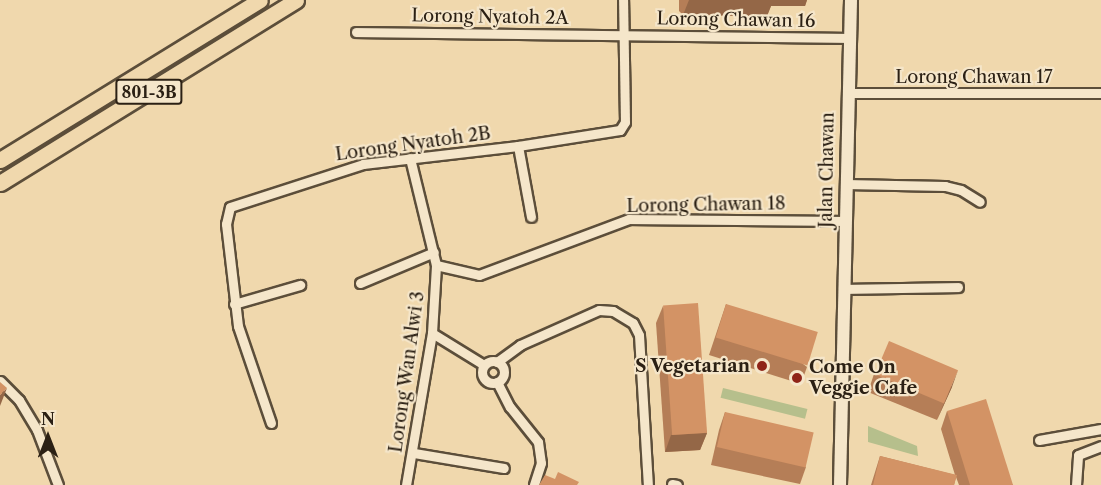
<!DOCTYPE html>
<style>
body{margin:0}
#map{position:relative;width:1101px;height:485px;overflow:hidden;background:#f0d8ad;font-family:"Libre Caslon Text",serif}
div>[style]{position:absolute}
.green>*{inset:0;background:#b6bf8c;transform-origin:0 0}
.roads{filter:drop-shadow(2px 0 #5c4e3a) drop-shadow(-2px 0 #5c4e3a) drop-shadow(0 2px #5c4e3a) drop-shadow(0 -2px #5c4e3a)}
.minor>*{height:9px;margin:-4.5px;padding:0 4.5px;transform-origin:4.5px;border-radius:4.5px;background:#f5e6ca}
.minor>.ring{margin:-4.5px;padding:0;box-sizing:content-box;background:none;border:9px solid #f5e6ca;border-radius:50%}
.tertiary>*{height:12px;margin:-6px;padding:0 6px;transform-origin:6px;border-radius:6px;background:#f5e6ca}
.trunk>*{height:15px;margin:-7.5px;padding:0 7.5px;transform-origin:7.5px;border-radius:7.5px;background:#f0d8ad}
.wall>*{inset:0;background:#b57e57}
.shaded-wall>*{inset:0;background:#946747}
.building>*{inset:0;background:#d39365;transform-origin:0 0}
.dots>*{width:16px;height:16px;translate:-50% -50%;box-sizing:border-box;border:3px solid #f5e6ca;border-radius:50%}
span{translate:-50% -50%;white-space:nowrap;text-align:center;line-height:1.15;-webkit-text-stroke:4.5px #f5e6ca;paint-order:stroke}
.shield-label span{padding:2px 4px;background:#f5e6ca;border:2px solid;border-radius:4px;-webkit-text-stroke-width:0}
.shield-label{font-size:16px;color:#2b2014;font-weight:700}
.street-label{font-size:18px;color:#2b2014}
.poi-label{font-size:18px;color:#2b2014;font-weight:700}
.right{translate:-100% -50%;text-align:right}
.left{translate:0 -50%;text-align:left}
.north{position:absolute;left:18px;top:407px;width:60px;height:60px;-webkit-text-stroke:4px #f5e6ca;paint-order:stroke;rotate:0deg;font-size:16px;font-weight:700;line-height:24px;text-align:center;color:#2b2014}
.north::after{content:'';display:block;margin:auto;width:21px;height:27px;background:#2b2014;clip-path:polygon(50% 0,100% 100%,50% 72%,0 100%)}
</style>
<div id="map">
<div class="green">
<div style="left:723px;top:388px;width:87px;height:10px;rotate:14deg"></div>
<div style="clip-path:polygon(868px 426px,917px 446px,918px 456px,868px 442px)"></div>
</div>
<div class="roads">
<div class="minor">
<div style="left:356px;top:32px;width:492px;rotate:0.7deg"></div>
<div style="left:847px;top:93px;width:254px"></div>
<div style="left:518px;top:146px;width:72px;rotate:79.6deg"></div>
<div style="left:845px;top:184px;width:100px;rotate:1.1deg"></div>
<div style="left:945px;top:186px;width:16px;rotate:14deg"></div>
<div style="left:961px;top:190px;width:22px;rotate:32deg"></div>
<div style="left:436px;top:265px;width:44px;rotate:13.1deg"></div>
<div style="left:479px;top:275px;width:160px;rotate:-20.5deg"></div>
<div style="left:629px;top:219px;width:214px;rotate:0.5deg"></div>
<div style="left:360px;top:283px;width:80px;rotate:-22.7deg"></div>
<div style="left:845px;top:289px;width:113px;rotate:-1deg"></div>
<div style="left:234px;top:304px;width:69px;rotate:-16.1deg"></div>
<div style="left:432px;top:333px;width:61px;rotate:31.6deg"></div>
<div class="ring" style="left:482px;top:361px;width:13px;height:13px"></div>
<div style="left:497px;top:362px;width:29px;rotate:-36deg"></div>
<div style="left:520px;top:345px;width:86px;rotate:-23.9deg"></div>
<div style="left:599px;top:310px;width:14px;rotate:4deg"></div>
<div style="left:613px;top:311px;width:23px;rotate:31deg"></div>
<div style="left:633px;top:323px;width:13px;rotate:63deg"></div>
<div style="left:639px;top:335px;width:150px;rotate:86.6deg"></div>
<div style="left:0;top:381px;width:27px;rotate:45deg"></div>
<div style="left:19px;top:400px;width:35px;rotate:59deg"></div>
<div style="left:37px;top:430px;width:59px;rotate:69.1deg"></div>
<div style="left:497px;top:382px;width:28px;rotate:63deg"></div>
<div style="left:510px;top:407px;width:45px;rotate:51.3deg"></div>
<div style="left:538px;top:442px;width:21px;rotate:82deg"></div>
<div style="left:541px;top:463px;width:23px;rotate:108deg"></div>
<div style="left:271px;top:423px;width:102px;rotate:-108.8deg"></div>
<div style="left:238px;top:326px;width:103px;rotate:-96.7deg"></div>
<div style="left:226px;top:224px;width:17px;rotate:-77deg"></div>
<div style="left:230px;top:207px;width:140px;rotate:-17.9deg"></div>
<div style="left:363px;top:164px;width:156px;rotate:-6.6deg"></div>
<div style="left:518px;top:146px;width:103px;rotate:-8.9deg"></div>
<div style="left:620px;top:130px;width:9px;rotate:-58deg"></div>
<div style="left:625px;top:122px;width:122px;rotate:-90.9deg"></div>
<div style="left:1039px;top:440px;width:63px;rotate:-10.1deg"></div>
<div style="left:414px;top:453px;width:91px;rotate:9.5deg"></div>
<div style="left:672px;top:484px;width:5px;rotate:11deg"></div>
<div style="left:406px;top:485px;width:154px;rotate:-80.3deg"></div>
<div style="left:432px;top:333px;width:68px;rotate:-86.6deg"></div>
<div style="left:436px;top:265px;width:110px;rotate:-103.7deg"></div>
<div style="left:1076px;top:485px;width:30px;rotate:-86deg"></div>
<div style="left:1078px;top:455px;width:25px;rotate:-21deg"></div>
</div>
<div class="tertiary">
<div style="left:840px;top:485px;width:485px;rotate:-88.7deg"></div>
</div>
<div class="trunk">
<div style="left:0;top:160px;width:305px;rotate:-31.6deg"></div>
<div style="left:0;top:183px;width:348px;rotate:-31.7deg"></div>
</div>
</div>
<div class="wall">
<div style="clip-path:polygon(679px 0,807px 0,805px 6px,771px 6px,767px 16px,683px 15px,679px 11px)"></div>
<div style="clip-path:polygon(726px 304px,807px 367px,801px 384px,709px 355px)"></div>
<div style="clip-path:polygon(663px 306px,707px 433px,700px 450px,665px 452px,656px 323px)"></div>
<div style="clip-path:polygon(874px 374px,952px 387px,937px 420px,868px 392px)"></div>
<div style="clip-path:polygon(947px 411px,1013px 485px,959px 485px,956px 477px,954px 485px,871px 485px,880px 456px,955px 475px,941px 429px)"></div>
<div style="clip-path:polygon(725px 412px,806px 467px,800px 484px,711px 465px,719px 430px)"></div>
</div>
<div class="shaded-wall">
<div style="clip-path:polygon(689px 0,807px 0,805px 6px,771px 6px,767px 16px,683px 15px)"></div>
<div style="clip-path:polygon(958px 370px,952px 387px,937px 420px,944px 403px)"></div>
<div style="clip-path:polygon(7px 388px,0 406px,0 395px)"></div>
<div style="clip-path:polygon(707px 433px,700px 450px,665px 452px,671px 435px)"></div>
</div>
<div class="building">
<div style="left:698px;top:303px;width:130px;height:35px;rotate:86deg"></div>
<div style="left:726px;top:304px;width:96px;height:35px;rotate:17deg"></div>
<div style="left:889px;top:341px;width:75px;height:36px;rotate:23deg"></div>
<div style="clip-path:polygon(0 382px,7px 388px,0 395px)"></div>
<div style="clip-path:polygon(986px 399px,1013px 485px,970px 485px,947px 411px)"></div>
<div style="left:725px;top:412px;width:91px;height:36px;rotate:13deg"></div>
<div style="clip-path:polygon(880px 456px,957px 475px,954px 485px,873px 485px)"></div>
<div style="clip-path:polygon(558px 472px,579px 482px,577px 485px,539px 485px,545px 475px,555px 479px)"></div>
</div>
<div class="dots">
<div style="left:762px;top:366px;background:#8f2418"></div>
<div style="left:797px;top:378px;background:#8f2418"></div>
</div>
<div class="shield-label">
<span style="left:149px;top:92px">801-3B</span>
</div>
<div class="street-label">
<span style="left:490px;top:17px;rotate:1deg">Lorong Nyatoh 2A</span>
<span style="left:736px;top:20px;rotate:1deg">Lorong Chawan 16</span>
<span style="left:974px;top:77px">Lorong Chawan 17</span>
<span style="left:413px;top:144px;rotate:-8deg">Lorong Nyatoh 2B</span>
<span style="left:827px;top:170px;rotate:-89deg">Jalan Chawan</span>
<span style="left:706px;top:205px;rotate:-1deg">Lorong Chawan 18</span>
<span style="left:407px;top:372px;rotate:-82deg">Lorong Wan Alwi 3</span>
</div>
<div class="poi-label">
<span class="right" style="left:750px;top:366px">S Vegetarian</span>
<span class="left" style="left:809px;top:378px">Come On<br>Veggie Cafe</span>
</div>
<div class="north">N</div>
</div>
